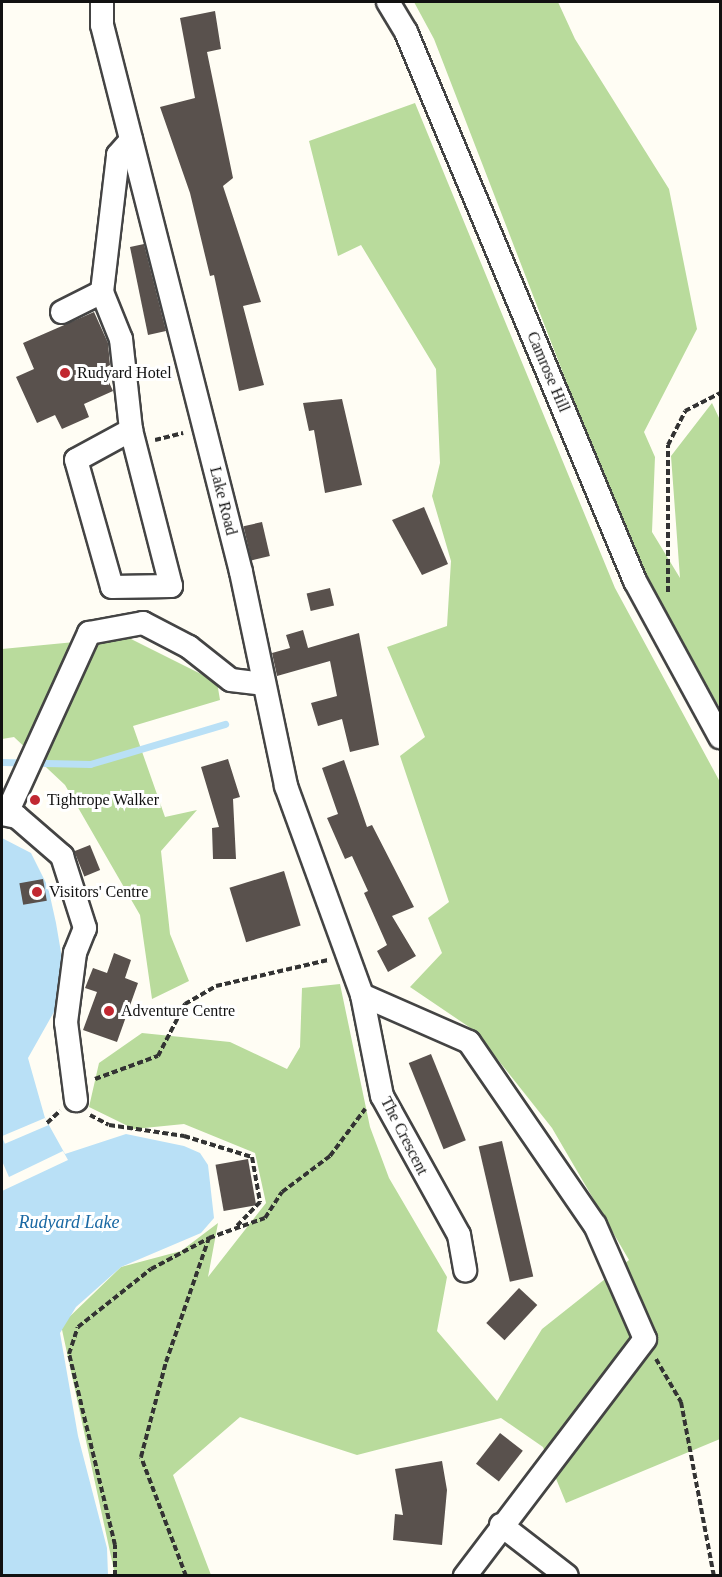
<!DOCTYPE html>
<style>
body{margin:0}
#map{position:relative;width:722px;height:1577px;overflow:hidden;background:#fffdf4;font-family:Georgia,serif}
div>[style]{position:absolute}
.forest>*{inset:0;background:#b9db9c}
.water>*{inset:0;background:#b9e0f6}
.pier>*{inset:0;background:#fffdf4;transform-origin:0 0}
.stream>*{height:7px;margin:-3.5px;padding:0 3.5px;transform-origin:3.5px;border-radius:3.5px;background:#b9e0f6}
.building>*{inset:0;background:#59514d;transform-origin:0 0}
.path>*{height:4px;margin-top:-2px;transform-origin:0;background:repeating-linear-gradient(90deg,#333 0 6px,transparent 0 9px)}
.roads{filter:drop-shadow(2px 0 #444) drop-shadow(-2px 0 #444) drop-shadow(0 2px #444) drop-shadow(0 -2px #444)}
.minor>*{height:22px;margin:-11px;padding:0 11px;transform-origin:11px;border-radius:11px;background:#fff}
.dots>*{width:16px;height:16px;translate:-50% -50%;box-sizing:border-box;border:3px solid #fff;border-radius:50%}
span{translate:-50% -50%;white-space:nowrap;text-align:center;line-height:1.15;-webkit-text-stroke:6px #fff;paint-order:stroke}
.street-label{font-size:16px;color:#111}
.poi-label{font-size:16px;color:#111}
.left{translate:0 -50%;text-align:left}
.water-label{font-size:18px;color:#1968a3;font-style:italic}
.frame{position:absolute;inset:0;border:3px solid #111;pointer-events:none}
</style>
<div id="map">
<div class="forest">
<div style="clip-path:polygon(414px 2px,558px 2px,575px 39px,669px 189px,697px 329px,644px 432px,655px 457px,652px 532px,680px 578px,671px 456px,712px 403px,720px 420px,720px 708px,641px 575px,434px 39px)"></div>
<div style="clip-path:polygon(415px 103px,615px 588px,720px 782px,720px 1439px,566px 1503px,543px 1447px,501px 1418px,357px 1455px,240px 1417px,173px 1475px,211px 1575px,115px 1575px,61px 1325px,121px 1267px,181px 1251px,218px 1223px,208px 1277px,266px 1203px,255px 1153px,184px 1124px,134px 1129px,89px 1107px,99px 1063px,142px 1033px,230px 1042px,287px 1069px,300px 1047px,302px 988px,340px 984px,370px 1127px,389px 1178px,447px 1277px,437px 1331px,497px 1401px,542px 1329px,629px 1260px,552px 1128px,475px 1031px,410px 987px,442px 953px,428px 918px,449px 902px,400px 756px,425px 737px,387px 647px,447px 626px,451px 561px,432px 496px,440px 463px,436px 369px,361px 245px,338px 256px,309px 141px)"></div>
<div style="clip-path:polygon(127px 637px,217px 682px,220px 700px,133px 726px,165px 817px,197px 810px,161px 851px,170px 934px,189px 981px,152px 999px,140px 915px,65px 785px,14px 737px,2px 739px,2px 649px)"></div>
</div>
<div class="water">
<div style="clip-path:polygon(2px 838px,31px 853px,48px 887px,56px 923px,64px 970px,59px 1003px,28px 1058px,45px 1118px,65px 1154px,126px 1134px,184px 1146px,200px 1153px,208px 1165px,214px 1218px,201px 1233px,121px 1267px,76px 1307px,60px 1333px,78px 1436px,107px 1548px,108px 1575px,2px 1575px)"></div>
</div>
<div class="pier">
<div style="left:45px;top:1118px;width:8px;height:47px;rotate:67deg"></div>
<div style="clip-path:polygon(63px 1151px,68px 1160px,2px 1191px,2px 1161px,9px 1177px)"></div>
</div>
<div class="stream">
<div style="left:2px;top:762px;width:88px;rotate:1.3deg"></div>
<div style="left:90px;top:764px;width:141px;rotate:-16.5deg"></div>
</div>
<div class="building">
<div style="clip-path:polygon(215px 11px,221px 49px,207px 52px,233px 178px,223px 186px,261px 302px,243px 306px,264px 385px,239px 391px,214px 275px,210px 276px,190px 193px,160px 107px,195px 98px,180px 18px)"></div>
<div style="clip-path:polygon(144px 244px,166px 331px,148px 335px,130px 247px)"></div>
<div style="clip-path:polygon(94px 312px,108px 343px,110px 365px,103px 369px,113px 391px,84px 404px,89px 417px,62px 429px,55px 415px,37px 423px,16px 377px,34px 369px,23px 343px)"></div>
<div style="clip-path:polygon(342px 399px,362px 485px,325px 493px,314px 430px,309px 431px,303px 403px)"></div>
<div style="clip-path:polygon(424px 507px,448px 564px,422px 575px,392px 520px)"></div>
<div style="left:262px;top:522px;width:35px;height:19px;rotate:77deg"></div>
<div style="left:330px;top:588px;width:18px;height:24px;rotate:77deg"></div>
<div style="clip-path:polygon(303px 630px,308px 648px,359px 633px,379px 745px,350px 752px,342px 719px,318px 726px,311px 703px,337px 696px,330px 661px,277px 676px,272px 653px,290px 648px,286px 635px)"></div>
<div style="clip-path:polygon(228px 759px,240px 797px,233px 799px,236px 859px,213px 859px,212px 828px,219px 827px,201px 767px)"></div>
<div style="clip-path:polygon(344px 760px,367px 827px,372px 825px,414px 907px,392px 916px,416px 956px,388px 972px,377px 951px,387px 945px,364px 893px,368px 891px,352px 856px,345px 859px,327px 818px,338px 814px,322px 768px)"></div>
<div style="left:90px;top:845px;width:27px;height:17px;rotate:68deg"></div>
<div style="left:284px;top:871px;width:57px;height:57px;rotate:73deg"></div>
<div style="left:43px;top:879px;width:22px;height:24px;rotate:80deg"></div>
<div style="clip-path:polygon(114px 953px,131px 960px,125px 978px,138px 983px,117px 1042px,83px 1030px,97px 992px,85px 988px,93px 968px,107px 973px)"></div>
<div style="left:431px;top:1054px;width:93px;height:24px;rotate:68deg"></div>
<div style="left:502px;top:1141px;width:139px;height:24px;rotate:77deg"></div>
<div style="left:248px;top:1159px;width:47px;height:33px;rotate:80deg"></div>
<div style="left:519px;top:1288px;width:25px;height:48px;rotate:43deg"></div>
<div style="left:500px;top:1433px;width:29px;height:39px;rotate:38deg"></div>
<div style="clip-path:polygon(442px 1461px,447px 1490px,442px 1545px,393px 1540px,395px 1514px,403px 1515px,395px 1469px)"></div>
</div>
<div class="path">
<div style="left:155px;top:440px;width:29px;rotate:-14deg"></div>
<div style="left:668px;top:592px;width:147px;rotate:-90deg"></div>
<div style="left:668px;top:445px;width:38px;rotate:-63deg"></div>
<div style="left:685px;top:411px;width:39px;rotate:-27deg"></div>
<div style="left:95px;top:1079px;width:67px;rotate:-20.1deg"></div>
<div style="left:158px;top:1056px;width:59px;rotate:-62.6deg"></div>
<div style="left:185px;top:1004px;width:36px;rotate:-30deg"></div>
<div style="left:216px;top:986px;width:115px;rotate:-13.1deg"></div>
<div style="left:90px;top:1115px;width:21px;rotate:28deg"></div>
<div style="left:109px;top:1125px;width:76px;rotate:8.3deg"></div>
<div style="left:184px;top:1136px;width:71px;rotate:17.2deg"></div>
<div style="left:252px;top:1157px;width:46px;rotate:79.9deg"></div>
<div style="left:260px;top:1202px;width:35px;rotate:134deg"></div>
<div style="left:47px;top:1123px;width:18px;rotate:-43deg"></div>
<div style="left:656px;top:1359px;width:50px;rotate:59.8deg"></div>
<div style="left:681px;top:1402px;width:177px;rotate:79.3deg"></div>
<div style="left:115px;top:1576px;width:31px;rotate:-90deg"></div>
<div style="left:115px;top:1545px;width:196px;rotate:-103.5deg"></div>
<div style="left:69px;top:1354px;width:28px;rotate:-72deg"></div>
<div style="left:78px;top:1327px;width:93px;rotate:-38.5deg"></div>
<div style="left:151px;top:1269px;width:66px;rotate:-28.1deg"></div>
<div style="left:209px;top:1238px;width:59px;rotate:-19.7deg"></div>
<div style="left:265px;top:1218px;width:31px;rotate:-57deg"></div>
<div style="left:282px;top:1192px;width:60px;rotate:-36.9deg"></div>
<div style="left:330px;top:1156px;width:59px;rotate:-53.3deg"></div>
<div style="left:186px;top:1576px;width:127px;rotate:-110.7deg"></div>
<div style="left:141px;top:1457px;width:98px;rotate:-75.3deg"></div>
<div style="left:166px;top:1362px;width:131px;rotate:-70.9deg"></div>
</div>
<div class="roads">
<div class="minor">
<div style="left:102px;top:2px;width:23px;rotate:90deg"></div>
<div style="left:102px;top:25px;width:564px;rotate:75.74deg"></div>
<div style="left:241px;top:572px;width:219px;rotate:78.1deg"></div>
<div style="left:286px;top:786px;width:222px;rotate:70deg"></div>
<div style="left:362px;top:995px;width:103px;rotate:78.8deg"></div>
<div style="left:382px;top:1096px;width:159px;rotate:61deg"></div>
<div style="left:459px;top:1235px;width:36px;rotate:80deg"></div>
<div style="left:388px;top:2px;width:35px;rotate:59deg"></div>
<div style="left:406px;top:32px;width:595px;rotate:67.36deg"></div>
<div style="left:635px;top:581px;width:178px;rotate:61.4deg"></div>
<div style="left:102px;top:292px;width:138px;rotate:-83.3deg"></div>
<div style="left:118px;top:155px;width:20px;rotate:-49deg"></div>
<div style="left:62px;top:312px;width:45px;rotate:-26.6deg"></div>
<div style="left:102px;top:292px;width:51px;rotate:68deg"></div>
<div style="left:121px;top:339px;width:92px;rotate:83.7deg"></div>
<div style="left:131px;top:430px;width:161px;rotate:75.6deg"></div>
<div style="left:171px;top:586px;width:59px;rotate:179deg"></div>
<div style="left:112px;top:587px;width:132px;rotate:-105.8deg"></div>
<div style="left:76px;top:460px;width:63px;rotate:-28.6deg"></div>
<div style="left:7px;top:813px;width:198px;rotate:-65.5deg"></div>
<div style="left:89px;top:633px;width:55px;rotate:-10.5deg"></div>
<div style="left:143px;top:623px;width:52px;rotate:27.6deg"></div>
<div style="left:189px;top:647px;width:53px;rotate:38.2deg"></div>
<div style="left:231px;top:680px;width:32px;rotate:7deg"></div>
<div style="left:2px;top:814px;width:15px;rotate:11deg"></div>
<div style="left:17px;top:817px;width:60px;rotate:40.9deg"></div>
<div style="left:62px;top:856px;width:76px;rotate:72.3deg"></div>
<div style="left:85px;top:928px;width:27px;rotate:112deg"></div>
<div style="left:75px;top:953px;width:70px;rotate:97.4deg"></div>
<div style="left:66px;top:1022px;width:79px;rotate:82.7deg"></div>
<div style="left:362px;top:995px;width:117px;rotate:23.7deg"></div>
<div style="left:469px;top:1042px;width:222px;rotate:55.5deg"></div>
<div style="left:595px;top:1225px;width:124px;rotate:66.3deg"></div>
<div style="left:645px;top:1339px;width:298px;rotate:127.2deg"></div>
<div style="left:501px;top:1525px;width:83px;rotate:37.7deg"></div>
</div>
</div>
<div class="dots">
<div style="left:65px;top:373px;background:#c12831"></div>
<div style="left:35px;top:800px;background:#c12831"></div>
<div style="left:37px;top:892px;background:#c12831"></div>
<div style="left:109px;top:1011px;background:#c12831"></div>
</div>
<div class="street-label">
<span style="left:548px;top:372px;rotate:67deg">Camrose Hill</span>
<span style="left:223px;top:501px;rotate:76deg">Lake Road</span>
<span style="left:404px;top:1136px;rotate:63deg">The Crescent</span>
</div>
<div class="poi-label">
<span class="left" style="left:77px;top:373px">Rudyard Hotel</span>
<span class="left" style="left:47px;top:800px">Tightrope Walker</span>
<span class="left" style="left:49px;top:892px">Visitors' Centre</span>
<span class="left" style="left:121px;top:1011px">Adventure Centre</span>
</div>
<div class="water-label">
<span style="left:69px;top:1222px">Rudyard Lake</span>
</div>
<div class="frame"></div>
</div>
